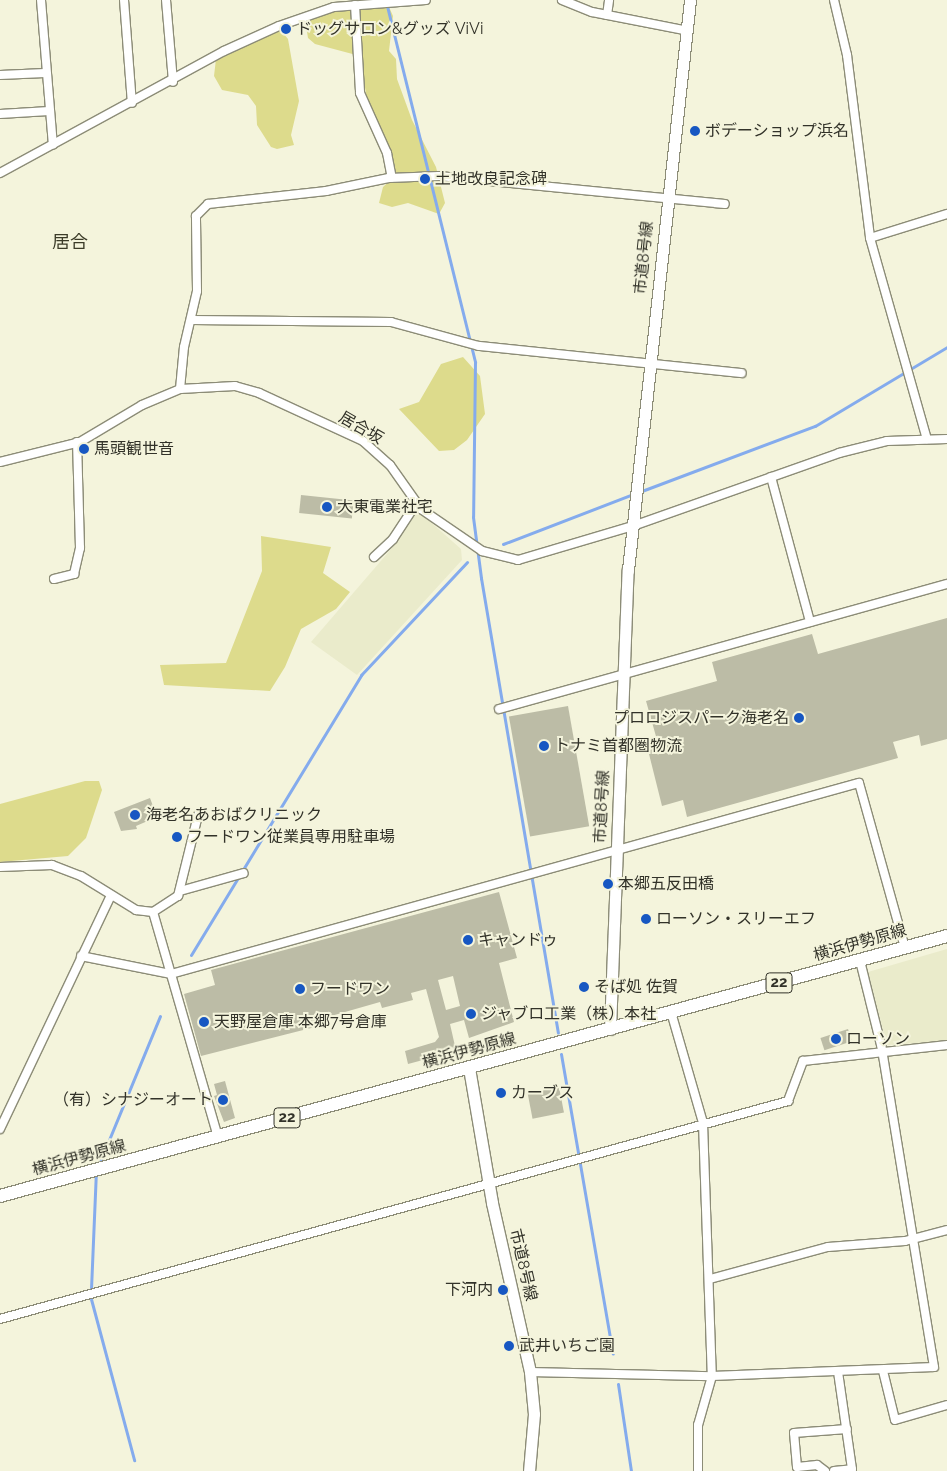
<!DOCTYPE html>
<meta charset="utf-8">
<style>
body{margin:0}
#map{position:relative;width:947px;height:1471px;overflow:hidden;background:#f4f4dc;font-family:Raleway,"Noto Sans JP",sans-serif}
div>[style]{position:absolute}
.built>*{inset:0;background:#eaebcb}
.green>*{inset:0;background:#dddb8c}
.stream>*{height:3px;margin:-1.5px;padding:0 1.5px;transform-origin:1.5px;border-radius:1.5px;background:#84abed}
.building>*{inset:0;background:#bcbca6;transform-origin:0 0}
.roads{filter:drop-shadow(1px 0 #8c8c77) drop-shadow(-1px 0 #8c8c77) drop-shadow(0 1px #8c8c77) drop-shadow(0 -1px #8c8c77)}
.street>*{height:8px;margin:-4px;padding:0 4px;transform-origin:4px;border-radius:4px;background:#fff}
.secondary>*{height:11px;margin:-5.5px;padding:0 5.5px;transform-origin:5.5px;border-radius:5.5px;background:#fff}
.primary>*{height:12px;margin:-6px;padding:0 6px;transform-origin:6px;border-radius:6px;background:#fff}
.dots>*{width:14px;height:14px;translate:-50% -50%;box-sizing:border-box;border:2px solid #f4f4dc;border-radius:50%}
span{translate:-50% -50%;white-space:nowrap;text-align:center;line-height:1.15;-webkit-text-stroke:4px #f4f4dc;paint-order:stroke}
.shield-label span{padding:1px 4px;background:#f4f4dc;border:1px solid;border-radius:4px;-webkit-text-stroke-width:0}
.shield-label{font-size:15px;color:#323229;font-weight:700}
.poi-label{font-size:16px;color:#323229}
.left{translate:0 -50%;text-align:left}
.right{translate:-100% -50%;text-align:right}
.street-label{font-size:16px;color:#323229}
.neighbourhood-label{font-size:18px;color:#3b3b28}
</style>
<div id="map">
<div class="built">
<div style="clip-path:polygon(418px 511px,461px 549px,462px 560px,357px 675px,311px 642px,392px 548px)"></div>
<div style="clip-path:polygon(947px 949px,947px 1041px,887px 1045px,868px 972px)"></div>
</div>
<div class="green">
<div style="clip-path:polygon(362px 7px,389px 7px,393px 16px,389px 51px,396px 59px,397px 79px,412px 120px,436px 167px,445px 203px,439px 214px,408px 203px,392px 207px,379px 203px,383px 187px,396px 175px,394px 163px,385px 136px,370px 119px,360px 56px,315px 44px,308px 38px,305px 19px,332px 10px,352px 9px,351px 16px)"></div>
<div style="clip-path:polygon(278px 27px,288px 39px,299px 101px,291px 135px,294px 145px,277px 149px,271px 147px,257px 125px,256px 106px,248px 95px,222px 90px,214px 76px,216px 59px)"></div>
<div style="clip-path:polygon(463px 357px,480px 376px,485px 414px,467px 440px,454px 450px,439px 451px,399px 409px,419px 402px,441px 364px)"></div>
<div style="clip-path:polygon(261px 536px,331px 547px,323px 573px,350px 592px,336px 609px,301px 629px,285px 667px,270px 691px,164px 685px,160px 665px,226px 663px,262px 571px)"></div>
<div style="clip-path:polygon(85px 781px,99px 781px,102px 790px,86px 838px,68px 856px,0 862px,0 804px)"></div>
</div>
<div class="stream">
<div style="left:387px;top:6px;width:367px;rotate:76.1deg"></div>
<div style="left:475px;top:362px;width:155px;rotate:90.7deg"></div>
<div style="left:473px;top:517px;width:62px;rotate:82.5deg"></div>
<div style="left:481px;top:578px;width:461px;rotate:80.4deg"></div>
<div style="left:639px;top:492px;width:188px;rotate:-20.6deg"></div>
<div style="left:815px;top:426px;width:154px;rotate:-30.9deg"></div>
<div style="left:503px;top:544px;width:139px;rotate:-21deg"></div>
<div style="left:191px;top:955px;width:328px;rotate:-58.7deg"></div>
<div style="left:361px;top:675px;width:155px;rotate:-46.8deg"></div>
<div style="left:561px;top:1054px;width:304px;rotate:80.2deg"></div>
<div style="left:99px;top:1164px;width:160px;rotate:-67.6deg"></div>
<div style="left:91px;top:1289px;width:117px;rotate:-87.6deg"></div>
<div style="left:91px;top:1299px;width:167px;rotate:75deg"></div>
<div style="left:618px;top:1384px;width:88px;rotate:81.5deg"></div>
</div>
<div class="building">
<div style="left:301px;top:495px;width:53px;height:18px;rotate:6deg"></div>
<div style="clip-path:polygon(947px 618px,947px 739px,921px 746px,919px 735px,893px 742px,898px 758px,687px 817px,683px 800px,662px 806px,648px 750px,659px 747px,646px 701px,717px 681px,712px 662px,812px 634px,818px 654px)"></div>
<div style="left:568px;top:706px;width:122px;height:60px;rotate:80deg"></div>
<div style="clip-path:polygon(150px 798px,157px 817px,136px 826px,137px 829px,121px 831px,114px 812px)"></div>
<div style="clip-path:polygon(evenodd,499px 892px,517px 958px,499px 963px,514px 1022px,469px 1038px,464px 1020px,450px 1024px,455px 1046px,453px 1052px,408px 1064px,405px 1051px,435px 1042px,439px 1037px,426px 989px,411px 993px,413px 1000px,382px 1008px,380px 1002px,317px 1020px,319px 1026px,201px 1056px,184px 994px,215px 985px,211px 970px,499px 892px,453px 976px,460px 1006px,446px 1010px,438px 980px,453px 976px)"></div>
<div style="left:848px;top:1029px;width:13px;height:29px;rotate:72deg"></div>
<div style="clip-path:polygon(225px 1081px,235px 1118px,224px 1122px,214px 1096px,217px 1095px,214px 1084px)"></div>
<div style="left:559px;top:1087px;width:26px;height:32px;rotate:79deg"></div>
</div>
<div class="roads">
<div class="street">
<div style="left:41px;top:0;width:145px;rotate:85.3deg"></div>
<div style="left:124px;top:0;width:103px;rotate:85.6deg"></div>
<div style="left:166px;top:0;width:82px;rotate:85.1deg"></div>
<div style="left:562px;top:0;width:32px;rotate:22deg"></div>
<div style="left:592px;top:12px;width:94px;rotate:11.1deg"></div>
<div style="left:834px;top:0;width:57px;rotate:76.7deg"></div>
<div style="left:847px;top:55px;width:184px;rotate:82.8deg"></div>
<div style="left:870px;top:238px;width:209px;rotate:74.2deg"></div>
<div style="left:355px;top:5px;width:88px;rotate:86.7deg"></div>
<div style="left:360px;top:93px;width:66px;rotate:65.8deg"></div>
<div style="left:387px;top:153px;width:25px;rotate:79deg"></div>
<div style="left:607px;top:15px;width:15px;rotate:-82deg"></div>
<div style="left:0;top:75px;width:45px;rotate:-2.5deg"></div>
<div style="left:0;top:114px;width:49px;rotate:-3.5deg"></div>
<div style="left:0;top:173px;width:255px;rotate:-28.6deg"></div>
<div style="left:224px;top:51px;width:60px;rotate:-24.4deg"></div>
<div style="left:279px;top:26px;width:58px;rotate:-19.1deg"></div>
<div style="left:334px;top:7px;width:92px;rotate:-4.4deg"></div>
<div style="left:870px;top:238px;width:81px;rotate:-17.3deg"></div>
<div style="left:192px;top:320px;width:199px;rotate:0.6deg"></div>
<div style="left:391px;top:322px;width:91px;rotate:15.3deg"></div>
<div style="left:479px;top:346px;width:264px;rotate:5.9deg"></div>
<div style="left:180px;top:389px;width:42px;rotate:-84.6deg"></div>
<div style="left:184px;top:347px;width:57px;rotate:-76.9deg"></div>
<div style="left:197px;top:291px;width:75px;rotate:-90.8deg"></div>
<div style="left:196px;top:216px;width:17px;rotate:-45deg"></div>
<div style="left:208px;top:204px;width:119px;rotate:-6.3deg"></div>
<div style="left:326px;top:191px;width:64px;rotate:-11.7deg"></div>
<div style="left:389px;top:178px;width:50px;rotate:-2.3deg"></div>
<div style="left:439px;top:176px;width:287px;rotate:5.6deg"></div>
<div style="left:0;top:462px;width:82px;rotate:-14deg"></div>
<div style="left:80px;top:442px;width:72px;rotate:-30.8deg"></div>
<div style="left:142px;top:405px;width:41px;rotate:-22.8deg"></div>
<div style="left:180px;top:389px;width:55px;rotate:-3.1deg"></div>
<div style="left:235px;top:386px;width:25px;rotate:16deg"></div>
<div style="left:259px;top:393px;width:115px;rotate:24.8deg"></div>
<div style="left:363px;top:441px;width:36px;rotate:42deg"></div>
<div style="left:390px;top:465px;width:54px;rotate:54.8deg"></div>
<div style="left:421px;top:509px;width:74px;rotate:34.5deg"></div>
<div style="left:482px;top:551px;width:37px;rotate:14deg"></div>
<div style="left:518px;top:560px;width:120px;rotate:-16.5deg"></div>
<div style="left:633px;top:526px;width:219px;rotate:-19.5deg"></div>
<div style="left:839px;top:453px;width:49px;rotate:-14deg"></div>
<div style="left:887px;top:441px;width:60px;rotate:-1.9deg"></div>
<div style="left:771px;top:477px;width:150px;rotate:74.9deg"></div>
<div style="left:374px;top:557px;width:26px;rotate:-43deg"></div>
<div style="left:393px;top:539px;width:42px;rotate:-56.7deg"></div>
<div style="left:54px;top:579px;width:21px;rotate:-14deg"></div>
<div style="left:74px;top:574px;width:27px;rotate:-77deg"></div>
<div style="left:80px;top:548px;width:106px;rotate:-91.6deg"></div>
<div style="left:499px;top:709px;width:465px;rotate:-15.6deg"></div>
<div style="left:0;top:867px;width:52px;rotate:-2.2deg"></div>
<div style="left:52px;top:865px;width:31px;rotate:21deg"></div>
<div style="left:81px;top:876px;width:65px;rotate:31.7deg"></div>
<div style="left:136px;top:910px;width:17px;rotate:7deg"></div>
<div style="left:153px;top:912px;width:30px;rotate:-33deg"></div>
<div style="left:178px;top:896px;width:83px;rotate:-76.1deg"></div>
<div style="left:180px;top:891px;width:66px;rotate:-15.7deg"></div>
<div style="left:153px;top:912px;width:234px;rotate:73.9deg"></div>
<div style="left:81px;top:956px;width:92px;rotate:11.3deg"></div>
<div style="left:171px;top:974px;width:714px;rotate:-15.52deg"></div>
<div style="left:859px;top:783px;width:171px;rotate:74.4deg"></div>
<div style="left:671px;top:1012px;width:116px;rotate:73.9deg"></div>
<div style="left:703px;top:1123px;width:253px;rotate:88deg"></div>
<div style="left:712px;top:1376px;width:51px;rotate:105.9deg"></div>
<div style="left:698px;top:1425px;width:46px;rotate:90deg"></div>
<div style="left:0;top:1129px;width:259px;rotate:-64.6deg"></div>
<div style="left:710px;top:1279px;width:122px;rotate:-15.2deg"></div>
<div style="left:828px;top:1247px;width:77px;rotate:-4.5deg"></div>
<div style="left:905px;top:1241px;width:43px;rotate:-14.7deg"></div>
<div style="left:0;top:1319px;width:818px;rotate:-15.46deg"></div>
<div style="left:788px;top:1101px;width:43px;rotate:-69.4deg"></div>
<div style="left:803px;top:1061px;width:145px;rotate:-6.3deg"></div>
<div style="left:883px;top:1371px;width:50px;rotate:76.2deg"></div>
<div style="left:895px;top:1420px;width:54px;rotate:-16.1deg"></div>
<div style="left:530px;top:1372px;width:182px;rotate:1.3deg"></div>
<div style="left:712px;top:1376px;width:222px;rotate:-2.3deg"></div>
<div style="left:934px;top:1367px;width:326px;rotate:-99.3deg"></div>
<div style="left:881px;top:1045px;width:87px;rotate:-104deg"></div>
<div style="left:825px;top:1471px;width:10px;rotate:-143deg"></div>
<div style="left:817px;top:1465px;width:20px;rotate:174deg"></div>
<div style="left:797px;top:1467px;width:34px;rotate:-95deg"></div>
<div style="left:794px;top:1433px;width:53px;rotate:-4.3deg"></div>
<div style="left:834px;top:1471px;width:18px;rotate:-6deg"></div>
<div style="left:852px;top:1469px;width:98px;rotate:-98.2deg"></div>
</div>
<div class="secondary">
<div style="left:610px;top:1029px;width:459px;rotate:-87.8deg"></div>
<div style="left:628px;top:570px;width:573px;rotate:-83.79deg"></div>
<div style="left:469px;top:1068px;width:137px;rotate:80.3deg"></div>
<div style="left:492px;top:1203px;width:173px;rotate:77.3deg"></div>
<div style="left:530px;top:1372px;width:42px;rotate:84.6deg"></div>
<div style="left:534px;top:1414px;width:57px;rotate:95deg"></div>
</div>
<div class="primary">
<div style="left:0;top:1196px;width:982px;rotate:-15.35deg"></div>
</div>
</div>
<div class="dots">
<div style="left:286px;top:29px;background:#1757c2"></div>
<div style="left:695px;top:131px;background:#1757c2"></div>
<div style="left:425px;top:179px;background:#1757c2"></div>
<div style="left:84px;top:449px;background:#1757c2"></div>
<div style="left:327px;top:507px;background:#1757c2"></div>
<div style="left:799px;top:718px;background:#1757c2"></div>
<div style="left:544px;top:746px;background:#1757c2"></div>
<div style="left:135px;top:815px;background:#1757c2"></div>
<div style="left:177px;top:837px;background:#1757c2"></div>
<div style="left:608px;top:884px;background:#1757c2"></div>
<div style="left:646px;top:919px;background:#1757c2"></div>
<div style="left:468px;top:940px;background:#1757c2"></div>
<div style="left:584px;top:987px;background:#1757c2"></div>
<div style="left:300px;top:989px;background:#1757c2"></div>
<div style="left:471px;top:1014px;background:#1757c2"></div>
<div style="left:204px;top:1022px;background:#1757c2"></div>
<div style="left:836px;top:1039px;background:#1757c2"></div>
<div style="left:501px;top:1093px;background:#1757c2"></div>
<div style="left:223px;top:1100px;background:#1757c2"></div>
<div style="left:503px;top:1290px;background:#1757c2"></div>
<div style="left:509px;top:1346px;background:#1757c2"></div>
</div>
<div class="shield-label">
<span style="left:779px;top:983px">22</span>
<span style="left:287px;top:1118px">22</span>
</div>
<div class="poi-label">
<span class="left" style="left:296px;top:29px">ドッグサロン&amp;グッズ ViVi</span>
<span class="left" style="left:705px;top:131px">ボデーショップ浜名</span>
<span class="left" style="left:435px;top:179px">土地改良記念碑</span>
<span class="left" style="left:94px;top:449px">馬頭観世音</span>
<span class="left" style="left:337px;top:507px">大東電業社宅</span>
<span class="right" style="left:789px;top:718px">プロロジスパーク海老名</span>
<span class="left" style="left:554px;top:746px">トナミ首都圏物流</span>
<span class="left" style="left:146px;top:815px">海老名あおばクリニック</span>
<span class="left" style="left:187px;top:837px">フードワン従業員専用駐車場</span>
<span class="left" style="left:618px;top:884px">本郷五反田橋</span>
<span class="left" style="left:656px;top:919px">ローソン・スリーエフ</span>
<span class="left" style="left:478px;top:940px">キャンドゥ</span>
<span class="left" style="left:594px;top:987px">そば処 佐賀</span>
<span class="left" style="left:310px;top:989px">フードワン</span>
<span class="left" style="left:481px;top:1014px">ジャブロ工業（株）本社</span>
<span class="left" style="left:214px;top:1022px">天野屋倉庫 本郷7号倉庫</span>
<span class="left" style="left:846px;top:1039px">ローソン</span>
<span class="left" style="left:511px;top:1093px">カーブス</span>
<span class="right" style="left:213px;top:1100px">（有）シナジーオート</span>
<span class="right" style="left:493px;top:1290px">下河内</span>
<span class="left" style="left:519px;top:1346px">武井いちご園</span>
</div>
<div class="street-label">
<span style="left:644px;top:258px;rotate:-84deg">市道8号線</span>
<span style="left:361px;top:428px;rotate:30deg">居合坂</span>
<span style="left:602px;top:807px;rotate:-87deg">市道8号線</span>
<span style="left:860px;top:943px;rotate:-16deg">横浜伊勢原線</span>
<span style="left:469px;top:1051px;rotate:-15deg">横浜伊勢原線</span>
<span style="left:79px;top:1158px;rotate:-15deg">横浜伊勢原線</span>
<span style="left:523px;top:1265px;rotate:77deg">市道8号線</span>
</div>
<div class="neighbourhood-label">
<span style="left:70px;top:242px">居合</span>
</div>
</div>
